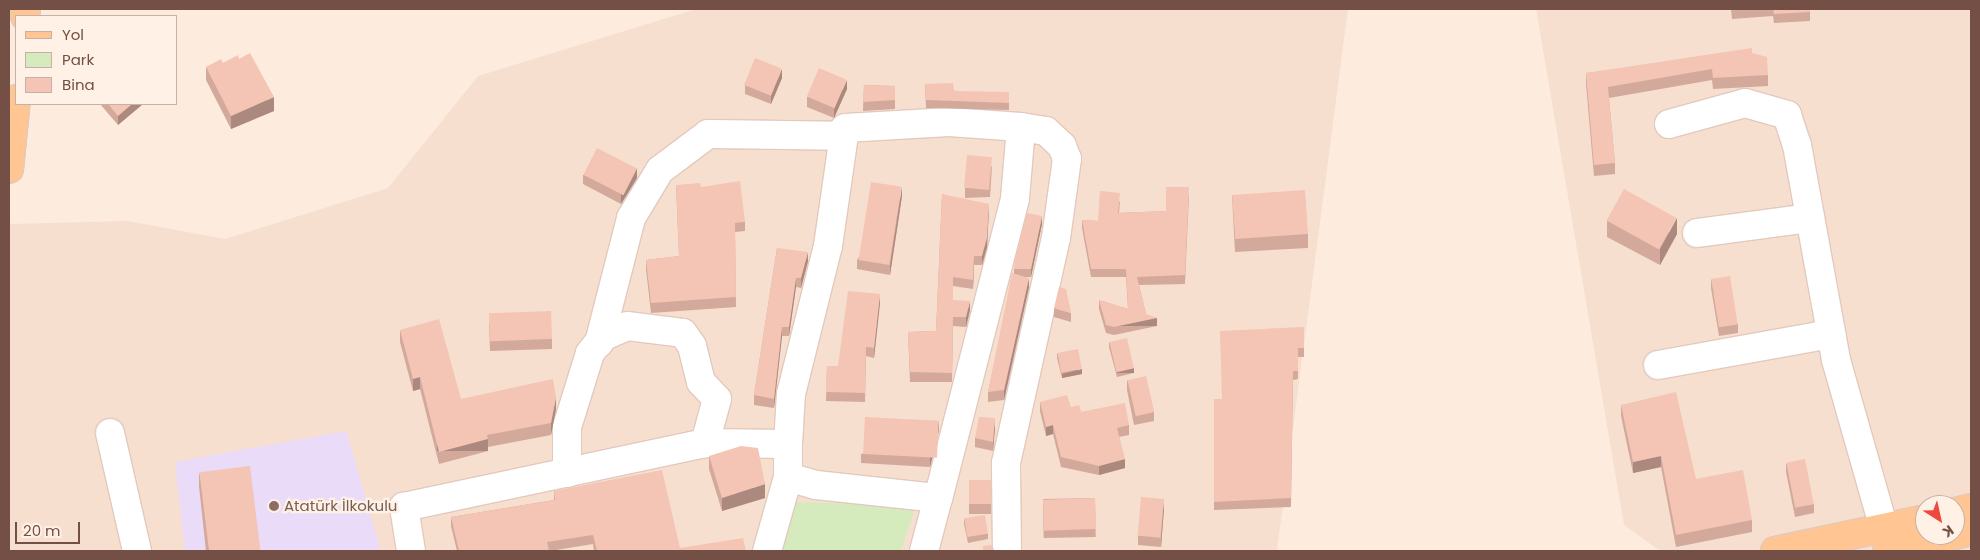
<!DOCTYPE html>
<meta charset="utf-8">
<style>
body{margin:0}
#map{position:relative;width:1980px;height:560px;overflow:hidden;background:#fdecde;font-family:Poppins,sans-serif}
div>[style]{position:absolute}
.residential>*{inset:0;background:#f7dfcf}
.education>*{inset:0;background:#eadbf9}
.green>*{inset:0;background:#d6ebbd}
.roads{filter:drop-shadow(1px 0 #e3c9bd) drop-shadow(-1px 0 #e3c9bd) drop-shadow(0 1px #e3c9bd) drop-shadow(0 -1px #e3c9bd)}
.minor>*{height:28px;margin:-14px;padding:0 14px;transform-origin:14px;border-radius:14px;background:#fff}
.major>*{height:28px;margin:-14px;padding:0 14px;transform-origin:14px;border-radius:14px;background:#ffc693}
.wall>*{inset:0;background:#d2a99b;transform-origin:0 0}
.shaded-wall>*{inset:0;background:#ab897e;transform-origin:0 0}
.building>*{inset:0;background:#f4c4b4;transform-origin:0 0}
.dots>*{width:14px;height:14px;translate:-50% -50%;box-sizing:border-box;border:2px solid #fff1e5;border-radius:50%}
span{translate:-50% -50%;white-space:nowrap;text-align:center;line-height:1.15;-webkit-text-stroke:4.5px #fff1e5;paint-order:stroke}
.education-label{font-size:15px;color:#785e54}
.left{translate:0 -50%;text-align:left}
.frame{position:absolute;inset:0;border:10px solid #744f45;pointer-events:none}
.legend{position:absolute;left:15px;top:15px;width:162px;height:90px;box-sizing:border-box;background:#fff1e5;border:1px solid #c7b0a5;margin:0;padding:6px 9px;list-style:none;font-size:15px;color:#744f45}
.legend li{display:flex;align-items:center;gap:10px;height:25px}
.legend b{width:25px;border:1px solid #c7b0a5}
.north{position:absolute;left:1915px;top:495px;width:50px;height:50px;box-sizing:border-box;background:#fff1e5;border:1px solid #c7b0a5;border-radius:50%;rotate:145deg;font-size:14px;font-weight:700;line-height:20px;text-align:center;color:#744f45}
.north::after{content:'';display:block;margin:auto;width:18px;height:22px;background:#ef483c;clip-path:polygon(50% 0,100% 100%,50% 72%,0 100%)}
.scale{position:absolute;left:15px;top:522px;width:65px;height:22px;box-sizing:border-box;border:2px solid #744f45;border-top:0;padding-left:6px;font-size:15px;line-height:18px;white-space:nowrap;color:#744f45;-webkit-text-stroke:4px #fff1e5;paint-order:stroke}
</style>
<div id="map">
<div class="residential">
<div style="clip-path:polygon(696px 9px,1348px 9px,1277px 551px,9px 551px,9px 224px,128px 221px,225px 239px,388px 188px,478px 76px)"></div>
<div style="clip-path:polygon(evenodd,1536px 9px,1971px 9px,1971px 551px,1660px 551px,1624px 525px,1536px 9px,1925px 505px,1955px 505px,1955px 535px,1925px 535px,1925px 505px)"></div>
</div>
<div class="education">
<div style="clip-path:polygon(346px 431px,381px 551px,185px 551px,175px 462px)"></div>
</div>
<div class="green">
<div style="clip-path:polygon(795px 502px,916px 505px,901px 551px,779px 551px)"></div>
</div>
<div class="roads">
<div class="minor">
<div style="left:1669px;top:124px;width:79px;rotate:-15.4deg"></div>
<div style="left:1745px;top:103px;width:44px;rotate:15.9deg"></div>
<div style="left:1787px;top:115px;width:32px;rotate:72deg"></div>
<div style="left:1797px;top:145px;width:219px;rotate:79.7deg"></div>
<div style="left:1836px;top:360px;width:175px;rotate:74.1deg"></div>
<div style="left:1697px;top:233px;width:114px;rotate:-7.6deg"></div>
<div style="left:599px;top:343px;width:129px;rotate:-75.6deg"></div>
<div style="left:631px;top:218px;width:56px;rotate:-58.9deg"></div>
<div style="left:660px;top:170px;width:60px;rotate:-36.9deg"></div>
<div style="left:708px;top:134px;width:136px;rotate:0.8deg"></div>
<div style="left:1658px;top:365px;width:176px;rotate:-10.2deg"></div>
<div style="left:110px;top:433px;width:121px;rotate:77.1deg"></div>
<div style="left:788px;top:444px;width:50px;rotate:-86.6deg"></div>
<div style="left:791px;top:394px;width:153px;rotate:-76deg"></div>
<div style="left:828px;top:246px;width:119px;rotate:-81.8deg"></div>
<div style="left:845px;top:128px;width:104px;rotate:-3.3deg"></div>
<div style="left:949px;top:122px;width:72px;rotate:4deg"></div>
<div style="left:1021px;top:127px;width:72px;rotate:94.8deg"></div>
<div style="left:1015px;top:199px;width:309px;rotate:104.4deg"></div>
<div style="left:567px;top:473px;width:46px;rotate:-90deg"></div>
<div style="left:567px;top:427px;width:77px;rotate:-72.7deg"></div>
<div style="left:590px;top:353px;width:22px;rotate:-51deg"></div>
<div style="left:604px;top:336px;width:25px;rotate:-23deg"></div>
<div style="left:627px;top:326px;width:56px;rotate:7.1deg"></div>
<div style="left:683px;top:333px;width:16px;rotate:55deg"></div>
<div style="left:692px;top:346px;width:37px;rotate:76deg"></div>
<div style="left:701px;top:382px;width:23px;rotate:47deg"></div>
<div style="left:717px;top:399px;width:46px;rotate:105.3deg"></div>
<div style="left:788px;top:477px;width:29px;rotate:16deg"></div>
<div style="left:816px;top:485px;width:123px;rotate:6.1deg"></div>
<div style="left:938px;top:498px;width:55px;rotate:104.8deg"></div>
<div style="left:411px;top:551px;width:45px;rotate:-99deg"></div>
<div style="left:404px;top:507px;width:308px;rotate:-12deg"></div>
<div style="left:705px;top:443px;width:83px;rotate:0.7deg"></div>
<div style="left:788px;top:444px;width:33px;rotate:90deg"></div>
<div style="left:788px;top:477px;width:77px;rotate:105.8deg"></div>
<div style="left:1007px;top:551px;width:88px;rotate:-90.7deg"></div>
<div style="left:1006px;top:463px;width:230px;rotate:-77.5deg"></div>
<div style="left:1056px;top:238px;width:80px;rotate:-82.1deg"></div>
<div style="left:1067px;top:159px;width:14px;rotate:-111deg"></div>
<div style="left:1062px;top:146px;width:22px;rotate:-137deg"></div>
<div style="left:1046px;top:131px;width:25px;rotate:-171deg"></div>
</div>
<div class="major">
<div style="left:25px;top:16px;width:7px;rotate:-82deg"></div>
<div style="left:9px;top:169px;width:70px;rotate:-84.3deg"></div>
<div style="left:1955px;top:512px;width:16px;rotate:-14deg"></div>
<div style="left:1775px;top:551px;width:153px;rotate:-12deg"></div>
<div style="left:1887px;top:551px;width:86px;rotate:-13.4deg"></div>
</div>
</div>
<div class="wall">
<div style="clip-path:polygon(1731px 9px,1810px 9px,1810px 21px,1774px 23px,1773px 16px,1732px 19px)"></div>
<div style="clip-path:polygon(1752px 53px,1768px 75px,1768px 86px,1713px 89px,1712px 80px,1609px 98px,1615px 163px,1615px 174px,1594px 176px,1586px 84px,1586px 73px)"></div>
<div style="clip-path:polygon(239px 59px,274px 111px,231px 129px,206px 80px,206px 67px)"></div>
<div style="clip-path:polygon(782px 78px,771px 104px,745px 94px,745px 85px)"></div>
<div style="clip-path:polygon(925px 84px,1009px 103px,1009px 110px,926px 108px)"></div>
<div style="clip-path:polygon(864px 85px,895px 86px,895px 109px,863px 111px)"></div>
<div style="clip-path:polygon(847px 89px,834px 118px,807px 107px,807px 97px)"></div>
<div style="clip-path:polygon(100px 104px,143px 104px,118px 125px)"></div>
<div style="clip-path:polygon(992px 166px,990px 197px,965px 198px,965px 188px)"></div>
<div style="clip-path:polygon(583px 175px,637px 178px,621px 204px,583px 184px)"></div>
<div style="clip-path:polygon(676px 185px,701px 187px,745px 222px,745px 231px,735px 232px,736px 307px,651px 313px,646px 269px,646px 260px,679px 256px)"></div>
<div style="clip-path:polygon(942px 194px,989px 213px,987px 247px,982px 265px,974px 265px,973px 289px,953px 286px,953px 300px,970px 310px,966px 327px,953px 326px,952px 382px,910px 382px,908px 332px,936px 331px)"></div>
<div style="clip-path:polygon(1189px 195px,1185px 284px,1139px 285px,1146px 314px,1157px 326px,1114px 335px,1106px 333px,1099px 309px,1099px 300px,1128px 309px,1126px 277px,1091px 277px,1082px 228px,1082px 220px,1098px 221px,1120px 201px,1119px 213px,1166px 211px)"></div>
<div style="clip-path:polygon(1232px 195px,1308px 234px,1308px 248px,1235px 252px)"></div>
<div style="clip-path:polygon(902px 196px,890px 275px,857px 269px,857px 260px)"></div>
<div style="clip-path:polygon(1607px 221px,1677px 234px,1660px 265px,1607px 237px)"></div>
<div style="clip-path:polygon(1042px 224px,1031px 277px,1025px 277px,1029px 287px,1004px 400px,988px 402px,988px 392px,1014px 274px,1014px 269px)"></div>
<div style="clip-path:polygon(777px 248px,808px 261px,801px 288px,796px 287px,789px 336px,782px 336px,774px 408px,754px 405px,754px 395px)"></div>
<div style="clip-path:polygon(1711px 279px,1738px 324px,1738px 333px,1719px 336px,1711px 288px)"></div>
<div style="clip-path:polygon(880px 303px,874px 358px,866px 356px,865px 402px,826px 401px,827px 366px,838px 366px)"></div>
<div style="clip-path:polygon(1054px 308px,1071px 313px,1071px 322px,1054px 317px)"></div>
<div style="clip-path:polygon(489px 323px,552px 339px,552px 349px,490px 351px)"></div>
<div style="clip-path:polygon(1304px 327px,1304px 357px,1298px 357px,1298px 379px,1293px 380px,1291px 507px,1214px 510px,1214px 399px,1222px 399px)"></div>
<div style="clip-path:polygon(400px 330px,461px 399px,556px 409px,551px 435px,488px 447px,488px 451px,439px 464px,420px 389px,413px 391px,400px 342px)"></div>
<div style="clip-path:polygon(1109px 342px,1134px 373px,1117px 377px,1109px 347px)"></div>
<div style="clip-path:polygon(1057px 353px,1082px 374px,1062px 378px,1057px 358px)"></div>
<div style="clip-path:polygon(1127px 380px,1154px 412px,1154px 421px,1134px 425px,1127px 390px)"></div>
<div style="clip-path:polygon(1040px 402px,1071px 407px,1081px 412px,1129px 425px,1129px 435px,1119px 437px,1125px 468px,1099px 475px,1061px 467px,1053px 434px,1046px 436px,1040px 411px)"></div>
<div style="clip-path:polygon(1621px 405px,1696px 479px,1752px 520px,1752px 532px,1676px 547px,1661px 467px,1633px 473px,1621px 416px)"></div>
<div style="clip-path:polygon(995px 428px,993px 451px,975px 447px,975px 438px)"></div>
<div style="clip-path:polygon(939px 430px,930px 467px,861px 463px,861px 454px)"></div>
<div style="clip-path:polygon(709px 456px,765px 498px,722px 511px,709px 469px)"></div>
<div style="clip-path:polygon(1786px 463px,1814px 504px,1814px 513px,1795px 517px,1786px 472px)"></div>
<div style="clip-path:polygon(199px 473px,260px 551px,206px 551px,199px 486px)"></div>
<div style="left:991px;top:480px;width:34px;height:22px;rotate:90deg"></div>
<div style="clip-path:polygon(554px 491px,680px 548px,746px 551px,594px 551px,593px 544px,550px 551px,457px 551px,451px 526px,451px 517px,554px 500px)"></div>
<div style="left:1095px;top:498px;width:39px;height:52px;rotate:89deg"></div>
<div style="clip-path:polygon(1164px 508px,1161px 547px,1138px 545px,1138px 536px)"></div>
<div style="clip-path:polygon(964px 519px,988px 534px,988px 539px,968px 543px,964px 524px)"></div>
</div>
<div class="shaded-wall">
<div style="clip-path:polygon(782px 69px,782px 78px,771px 104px,771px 95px)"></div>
<div style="clip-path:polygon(847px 80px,847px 89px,834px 118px,834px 109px)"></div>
<div style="clip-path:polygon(274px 97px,274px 111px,231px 129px,231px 116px)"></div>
<div style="clip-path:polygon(132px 104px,143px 104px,118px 125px,118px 116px)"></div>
<div style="clip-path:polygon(637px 168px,637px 178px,621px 204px,621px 194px)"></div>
<div style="clip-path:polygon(902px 187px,902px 196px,890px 275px,890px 266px)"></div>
<div style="clip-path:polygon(989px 204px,987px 247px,982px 265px,982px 256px)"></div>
<div style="clip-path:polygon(1042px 216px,1042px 224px,1031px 277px,1031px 269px)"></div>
<div style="clip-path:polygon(1677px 218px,1677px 234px,1660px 265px,1660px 249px)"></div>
<div style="clip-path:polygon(808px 252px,808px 261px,801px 288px,801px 278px)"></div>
<div style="clip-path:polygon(974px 256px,974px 265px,973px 289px,973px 280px)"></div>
<div style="clip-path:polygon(796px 278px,796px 287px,789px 336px,789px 327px)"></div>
<div style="clip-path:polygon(1029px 278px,1029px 287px,1004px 400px,1004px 390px)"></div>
<div style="clip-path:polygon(880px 294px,880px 303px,874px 358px,874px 348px)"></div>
<div style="clip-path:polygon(970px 301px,970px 310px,966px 327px,966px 317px)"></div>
<div style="left:1157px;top:318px;width:8px;height:44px;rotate:90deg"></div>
<div style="clip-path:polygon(782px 327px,782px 336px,774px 408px,774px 399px)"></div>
<div style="left:1134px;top:368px;width:5px;height:17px;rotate:90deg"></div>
<div style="clip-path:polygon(1082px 369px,1082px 374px,1062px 378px,1062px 374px)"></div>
<div style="clip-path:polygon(420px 377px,420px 389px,413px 391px,413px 379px)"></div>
<div style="clip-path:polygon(556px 397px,556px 409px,551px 435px,551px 423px)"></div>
<div style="clip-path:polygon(995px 418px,995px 428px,993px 451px,993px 442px)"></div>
<div style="clip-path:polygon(939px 421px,939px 430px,930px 467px,930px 458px)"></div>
<div style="clip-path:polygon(1053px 425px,1053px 434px,1046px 436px,1046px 427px)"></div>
<div style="left:488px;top:439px;width:12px;height:51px;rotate:90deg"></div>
<div style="clip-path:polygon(1661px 456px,1661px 467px,1633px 473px,1633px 462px)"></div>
<div style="clip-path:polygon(1125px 459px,1125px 468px,1099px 475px,1099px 466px)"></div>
<div style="clip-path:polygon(765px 484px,765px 498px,722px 511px,722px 498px)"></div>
<div style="clip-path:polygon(1164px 499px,1164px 508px,1161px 547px,1161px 538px)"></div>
</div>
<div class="building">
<div style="clip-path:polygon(1732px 9px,1747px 9px,1732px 10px)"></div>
<div style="clip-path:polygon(1773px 9px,1810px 9px,1810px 12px,1774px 14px)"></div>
<div style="clip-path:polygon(1752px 48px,1752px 53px,1767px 57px,1768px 75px,1713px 78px,1712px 69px,1608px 87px,1615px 163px,1594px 165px,1586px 73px)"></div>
<div style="clip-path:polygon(250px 53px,274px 97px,231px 116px,206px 67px,221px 59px,223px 63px,238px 55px,239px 59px)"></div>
<div style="left:755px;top:58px;width:29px;height:29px;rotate:22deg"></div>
<div style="left:819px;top:68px;width:30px;height:31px;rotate:23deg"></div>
<div style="clip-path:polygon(953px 83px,954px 91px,1009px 92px,1009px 103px,926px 100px,925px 84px)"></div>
<div style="clip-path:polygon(864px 85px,895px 86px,895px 100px,863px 102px)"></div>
<div style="clip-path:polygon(108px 104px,132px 104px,118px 116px)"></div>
<div style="left:597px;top:148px;width:45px;height:30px;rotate:27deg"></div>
<div style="left:967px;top:155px;width:25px;height:33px;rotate:5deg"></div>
<div style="clip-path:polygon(740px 181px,745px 222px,735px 223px,736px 297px,651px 303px,646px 260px,679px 256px,676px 185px,700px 183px,701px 187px)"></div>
<div style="left:871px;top:182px;width:31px;height:79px;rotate:9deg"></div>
<div style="clip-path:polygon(1166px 187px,1189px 187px,1185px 275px,1137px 277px,1146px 314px,1157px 318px,1114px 327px,1106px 325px,1099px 300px,1128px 309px,1126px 269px,1091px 269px,1082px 220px,1098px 221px,1100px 191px,1120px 193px,1118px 213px,1166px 211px)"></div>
<div style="left:1624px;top:189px;width:60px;height:36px;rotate:29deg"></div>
<div style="left:1305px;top:190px;width:44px;height:73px;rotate:86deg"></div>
<div style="clip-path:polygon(942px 194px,989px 204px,987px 238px,982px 256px,974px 256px,973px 280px,953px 277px,953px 300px,970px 301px,966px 317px,953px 317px,952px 373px,910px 372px,908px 332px,936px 331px)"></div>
<div style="clip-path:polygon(1027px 213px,1042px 216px,1031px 269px,1014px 269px,1015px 259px)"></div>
<div style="clip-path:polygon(777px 248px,808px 252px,801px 278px,796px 278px,789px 327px,782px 327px,774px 399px,754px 395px)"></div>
<div style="clip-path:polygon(1012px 273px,1029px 278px,1004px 390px,988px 392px)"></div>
<div style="left:1730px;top:276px;width:49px;height:19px;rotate:81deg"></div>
<div style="clip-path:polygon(1059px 287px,1066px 289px,1071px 313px,1054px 308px)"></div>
<div style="clip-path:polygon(848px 291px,880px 294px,874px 348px,866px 347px,865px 393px,826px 392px,827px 366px,838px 366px)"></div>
<div style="left:551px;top:311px;width:28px;height:62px;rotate:88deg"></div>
<div style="clip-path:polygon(439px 319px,461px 399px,553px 379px,556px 397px,551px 423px,487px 435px,488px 439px,439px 452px,420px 377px,413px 379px,400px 330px)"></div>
<div style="clip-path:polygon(1304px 327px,1304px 348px,1298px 348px,1298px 371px,1293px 371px,1291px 498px,1214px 502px,1214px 399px,1222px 399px,1220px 331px)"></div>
<div style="left:1127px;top:338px;width:31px;height:18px;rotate:77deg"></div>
<div style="left:1078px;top:349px;width:20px;height:21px;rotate:79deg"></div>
<div style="left:1146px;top:376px;width:37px;height:19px;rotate:77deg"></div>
<div style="clip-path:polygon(1676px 392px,1696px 479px,1743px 470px,1752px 520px,1676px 535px,1661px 456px,1633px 462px,1621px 405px)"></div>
<div style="clip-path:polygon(1067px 395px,1071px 407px,1079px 405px,1081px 412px,1125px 403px,1129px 425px,1117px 428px,1125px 459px,1099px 466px,1061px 457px,1053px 425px,1046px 427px,1040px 402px)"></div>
<div style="left:865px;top:417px;width:74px;height:37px;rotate:3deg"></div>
<div style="clip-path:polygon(979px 417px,995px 418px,993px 442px,975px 438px)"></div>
<div style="clip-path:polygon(741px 446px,758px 448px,765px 484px,722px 498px,709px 456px)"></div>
<div style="left:1805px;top:459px;width:46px;height:19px;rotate:79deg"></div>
<div style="left:250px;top:466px;width:86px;height:51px;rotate:83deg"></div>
<div style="clip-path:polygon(662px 470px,680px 548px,743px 538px,746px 551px,597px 551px,593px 535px,547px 542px,549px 550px,544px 551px,459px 551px,451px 517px,555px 500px,554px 491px)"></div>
<div style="left:991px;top:480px;width:24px;height:22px;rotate:90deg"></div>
<div style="left:1141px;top:497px;width:23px;height:39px;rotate:5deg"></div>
<div style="left:1095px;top:498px;width:31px;height:52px;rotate:88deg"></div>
<div style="left:985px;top:515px;width:19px;height:21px;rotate:81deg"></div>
<div style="clip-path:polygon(991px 545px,995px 551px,983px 551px,983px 546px)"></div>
</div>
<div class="dots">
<div style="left:274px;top:506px;background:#8d6e63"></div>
</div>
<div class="education-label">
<span class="left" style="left:284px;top:506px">Atatürk İlkokulu</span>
</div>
<div class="frame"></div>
<ul class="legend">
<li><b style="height:6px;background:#ffc693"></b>Yol</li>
<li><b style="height:14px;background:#d6ebbd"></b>Park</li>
<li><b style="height:14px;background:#f4c4b4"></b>Bina</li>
</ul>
<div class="north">K</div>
<div class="scale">20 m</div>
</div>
